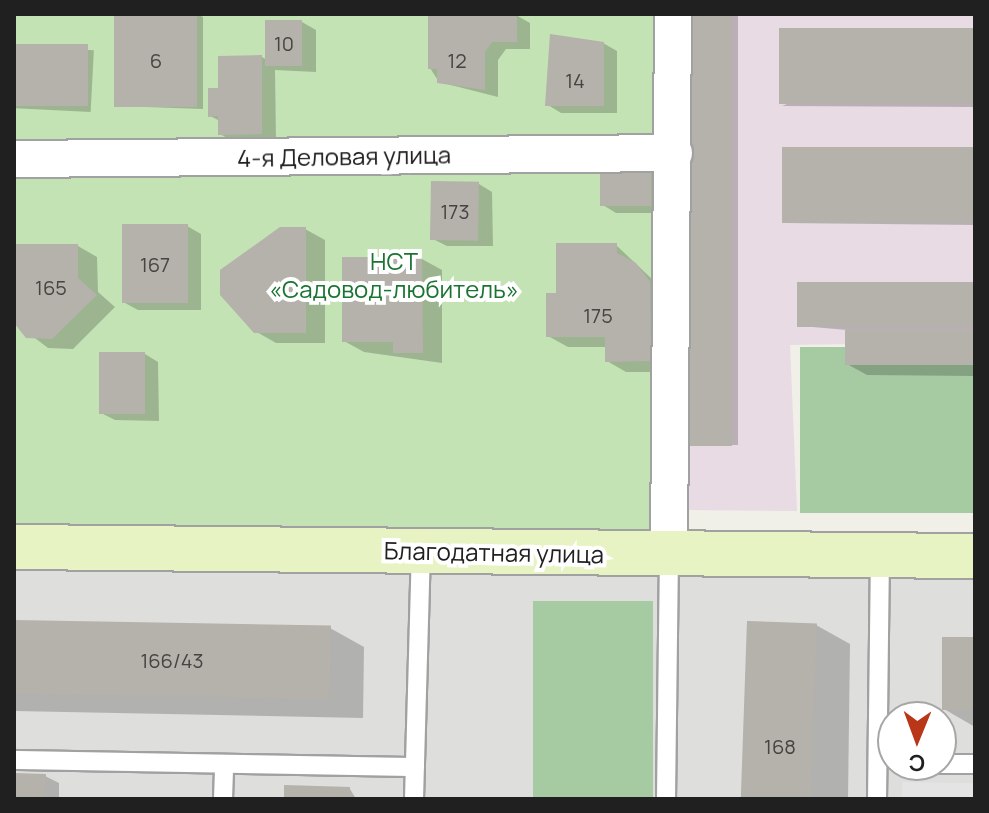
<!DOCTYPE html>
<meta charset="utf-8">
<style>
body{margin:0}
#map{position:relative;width:989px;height:813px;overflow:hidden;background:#f0efe8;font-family:Manrope,sans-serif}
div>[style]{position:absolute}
.residential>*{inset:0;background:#dededd}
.industrial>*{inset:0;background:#e8dbe3}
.grass>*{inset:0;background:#c3e3b4;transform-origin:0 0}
.forest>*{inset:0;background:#a6caa2;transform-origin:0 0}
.parking>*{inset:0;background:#e4e4e4;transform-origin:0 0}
.shadow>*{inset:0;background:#0003;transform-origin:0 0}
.building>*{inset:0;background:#b5b1ab;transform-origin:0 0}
.roads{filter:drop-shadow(2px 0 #a1a1a1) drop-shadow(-2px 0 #a1a1a1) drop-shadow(0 2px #a1a1a1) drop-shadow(0 -2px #a1a1a1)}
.lane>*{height:18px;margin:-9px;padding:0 9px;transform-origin:9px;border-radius:9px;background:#fff}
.street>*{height:36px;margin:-18px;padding:0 18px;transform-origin:18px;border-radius:18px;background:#fff}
.secondary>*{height:44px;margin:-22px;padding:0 22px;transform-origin:22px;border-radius:22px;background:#e7f3c3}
span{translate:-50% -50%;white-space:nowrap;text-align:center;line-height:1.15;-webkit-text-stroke:8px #fff;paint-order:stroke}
.number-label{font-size:20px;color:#454443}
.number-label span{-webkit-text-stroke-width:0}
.street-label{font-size:24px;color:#202020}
.park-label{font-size:24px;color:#197431}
.frame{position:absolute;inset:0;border:16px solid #202020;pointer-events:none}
.north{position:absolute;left:877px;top:701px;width:80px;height:80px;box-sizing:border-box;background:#fff;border:2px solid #a6a6a6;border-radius:50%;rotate:181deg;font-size:22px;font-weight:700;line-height:32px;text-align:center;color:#202020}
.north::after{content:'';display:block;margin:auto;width:28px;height:36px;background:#b93618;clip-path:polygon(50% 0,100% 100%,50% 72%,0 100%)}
</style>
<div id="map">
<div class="residential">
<div style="clip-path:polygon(evenodd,14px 567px,975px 576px,975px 799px,14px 799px,14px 567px,893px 717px,941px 717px,941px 765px,893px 765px,893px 717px)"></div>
</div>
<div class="industrial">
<div style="clip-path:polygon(682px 14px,975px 14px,975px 342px,790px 345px,797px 511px,689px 510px)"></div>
</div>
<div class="grass">
<div style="left:14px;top:14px;width:642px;height:516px"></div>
</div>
<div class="forest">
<div style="left:800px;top:347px;width:175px;height:166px"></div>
<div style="left:533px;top:601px;width:120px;height:198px"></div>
</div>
<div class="parking">
<div style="left:902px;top:782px;width:73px;height:17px;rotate:1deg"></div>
</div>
<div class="shadow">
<div style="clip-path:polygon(197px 14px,203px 17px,203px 109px,117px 106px)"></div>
<div style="left:691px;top:14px;width:47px;height:431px"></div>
<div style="clip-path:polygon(516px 15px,530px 23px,530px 49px,506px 49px,498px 60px,498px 97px,439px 82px,430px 68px)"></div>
<div style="clip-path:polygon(302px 22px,316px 30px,316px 72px,275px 70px,276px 141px,234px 142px,220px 134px,220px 121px,210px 116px,220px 90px,262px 57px,267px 60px)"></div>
<div style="clip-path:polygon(975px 30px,975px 107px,782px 106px)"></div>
<div style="clip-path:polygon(603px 43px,617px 51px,617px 113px,561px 113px,548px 105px)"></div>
<div style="left:14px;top:46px;width:80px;height:62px;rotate:3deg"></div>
<div style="clip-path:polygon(975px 149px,975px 225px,784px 223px)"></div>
<div style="clip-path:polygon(650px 171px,664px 179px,664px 213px,616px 213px,603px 205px)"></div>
<div style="clip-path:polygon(479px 184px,492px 192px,493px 246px,447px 246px,433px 239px)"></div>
<div style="clip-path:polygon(187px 226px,201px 234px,201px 310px,138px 310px,125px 303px)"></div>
<div style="clip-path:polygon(305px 229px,325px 240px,325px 343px,276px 343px,255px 331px)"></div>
<div style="clip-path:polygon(616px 245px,669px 295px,670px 372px,626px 372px,607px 361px,607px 347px,568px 347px,548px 336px,558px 295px)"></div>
<div style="clip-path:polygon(14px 246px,78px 246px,97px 257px,98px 292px,115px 307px,73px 349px,48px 348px,14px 322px)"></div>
<div style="clip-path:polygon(422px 259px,442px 270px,442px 363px,364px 352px,344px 341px)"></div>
<div style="clip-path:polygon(975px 284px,975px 376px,867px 375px,847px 364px,847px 330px,801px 326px)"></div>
<div style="clip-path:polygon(145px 354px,158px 362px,159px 421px,115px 420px,101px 413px)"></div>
<div style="clip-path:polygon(14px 622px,330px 628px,364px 647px,363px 718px,14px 711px)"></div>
<div style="clip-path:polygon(816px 625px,850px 644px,848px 799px,747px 799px)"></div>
<div style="clip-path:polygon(975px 639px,975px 727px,944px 709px)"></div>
<div style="clip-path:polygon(45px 776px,59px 783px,59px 799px,14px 799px)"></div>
<div style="clip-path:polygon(350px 789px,356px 799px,286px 799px)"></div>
</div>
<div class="building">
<div style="left:114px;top:14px;width:83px;height:93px"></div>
<div style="clip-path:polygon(428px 14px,517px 14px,517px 42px,492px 42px,485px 52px,485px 90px,437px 83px,437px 69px,428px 69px)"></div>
<div style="left:689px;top:14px;width:43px;height:432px"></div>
<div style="left:265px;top:20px;width:37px;height:46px"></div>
<div style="left:975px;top:28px;width:76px;height:196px;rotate:90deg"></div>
<div style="clip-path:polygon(550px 34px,604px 42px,604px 106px,545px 106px)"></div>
<div style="left:14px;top:44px;width:74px;height:62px"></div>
<div style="clip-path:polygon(262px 55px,262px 134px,218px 135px,218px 116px,208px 117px,208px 88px,218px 88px,218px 56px)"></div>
<div style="left:975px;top:147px;width:76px;height:193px;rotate:90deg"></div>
<div style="left:651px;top:169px;width:37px;height:51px;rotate:90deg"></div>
<div style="left:431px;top:181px;width:48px;height:59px;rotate:1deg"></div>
<div style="left:188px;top:224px;width:79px;height:66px;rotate:90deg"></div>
<div style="clip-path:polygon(280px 227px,306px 227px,306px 333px,254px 333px,220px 295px,220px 270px)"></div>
<div style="clip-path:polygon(556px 243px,617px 243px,617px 253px,636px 263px,650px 282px,651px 361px,605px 362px,605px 337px,546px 337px,546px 293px,556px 293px)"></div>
<div style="clip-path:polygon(14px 244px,78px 244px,78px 278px,97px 295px,52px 339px,26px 338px,14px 323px)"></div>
<div style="clip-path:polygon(342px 257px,422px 257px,423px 353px,393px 353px,393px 342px,342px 342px)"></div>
<div style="left:797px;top:282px;width:178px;height:45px"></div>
<div style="left:845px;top:330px;width:130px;height:35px"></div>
<div style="left:99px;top:352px;width:46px;height:62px"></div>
<div style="left:14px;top:620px;width:317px;height:74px;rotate:1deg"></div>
<div style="left:747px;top:621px;width:70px;height:178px;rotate:2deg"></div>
<div style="left:942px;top:637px;width:33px;height:73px"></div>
<div style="left:14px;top:773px;width:32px;height:26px;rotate:2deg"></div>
<div style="clip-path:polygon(284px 785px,350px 787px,350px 799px,284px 799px)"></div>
</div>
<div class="roads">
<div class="lane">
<div style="left:14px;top:760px;width:401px;rotate:1deg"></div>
<div style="left:941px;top:764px;width:34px"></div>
<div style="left:223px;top:799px;width:35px;rotate:-88deg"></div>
<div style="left:414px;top:799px;width:247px;rotate:-88.4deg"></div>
<div style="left:666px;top:799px;width:245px;rotate:-89.3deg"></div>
<div style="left:877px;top:799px;width:243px;rotate:-89.3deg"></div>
</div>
<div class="street">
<div style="left:14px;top:159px;width:660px;rotate:-0.52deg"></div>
<div style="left:669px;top:554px;width:540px;rotate:-89.58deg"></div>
</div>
<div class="secondary">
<div style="left:14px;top:547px;width:961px;rotate:0.54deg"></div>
</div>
</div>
<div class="number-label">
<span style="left:284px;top:43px">10</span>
<span style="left:156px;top:60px">6</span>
<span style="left:457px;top:60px">12</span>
<span style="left:575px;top:80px">14</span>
<span style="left:455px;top:211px">173</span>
<span style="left:155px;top:264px">167</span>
<span style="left:51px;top:287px">165</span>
<span style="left:598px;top:315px">175</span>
<span style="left:172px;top:660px">166/43</span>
<span style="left:780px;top:746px">168</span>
</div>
<div class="street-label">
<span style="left:344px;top:156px;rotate:-1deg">4-я Деловая улица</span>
<span style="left:494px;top:552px;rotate:1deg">Благодатная улица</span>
</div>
<div class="park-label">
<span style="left:394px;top:275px">НСТ<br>«Садовод-любитель»</span>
</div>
<div class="frame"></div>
<div class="north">С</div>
</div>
